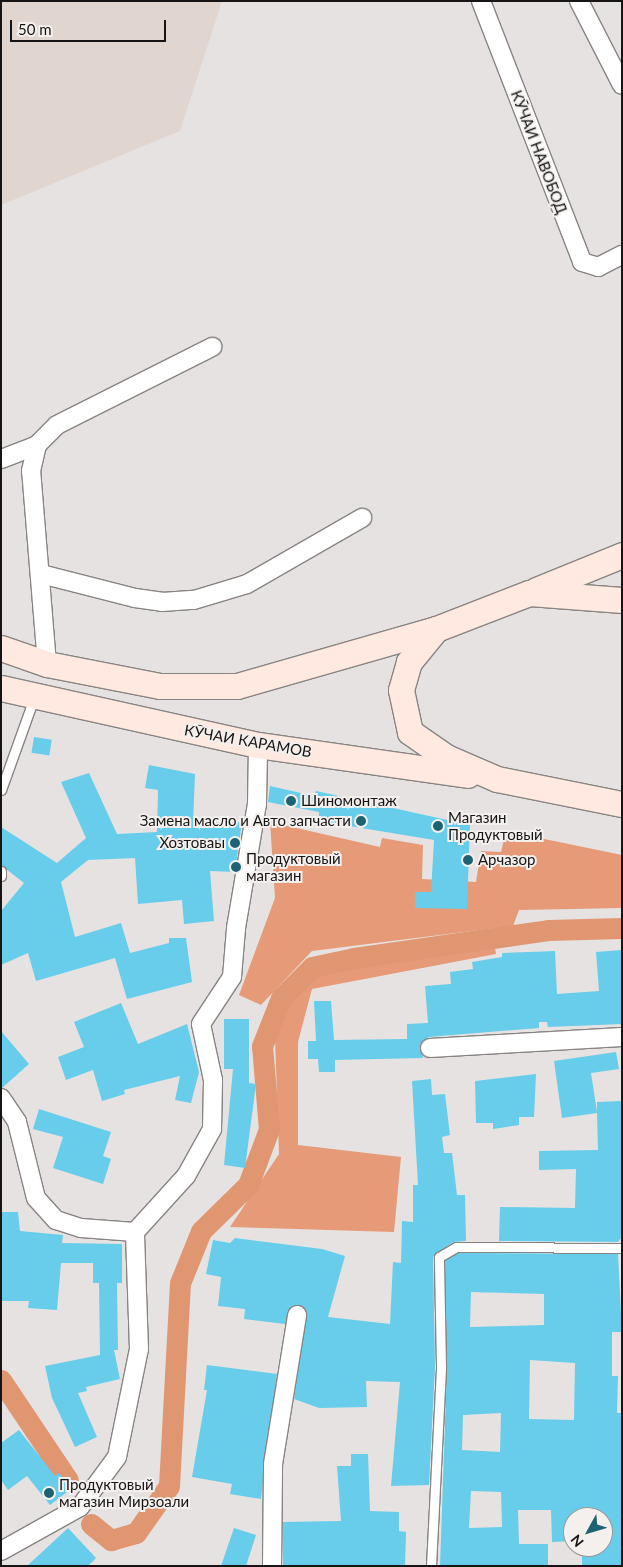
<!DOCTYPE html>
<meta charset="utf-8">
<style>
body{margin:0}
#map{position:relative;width:623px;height:1567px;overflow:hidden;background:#e6e2e1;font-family:Lato,sans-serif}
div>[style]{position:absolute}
.built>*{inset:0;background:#e1d5d0}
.forest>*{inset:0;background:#e69a77}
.canal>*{height:21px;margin:-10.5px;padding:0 10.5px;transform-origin:10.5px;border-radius:10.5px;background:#e19672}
.building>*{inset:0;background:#67cdea;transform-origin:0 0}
.roads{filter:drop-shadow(1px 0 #888482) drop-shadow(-1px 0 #888482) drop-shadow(0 1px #888482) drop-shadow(0 -1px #888482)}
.lane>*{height:9px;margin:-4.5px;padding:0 4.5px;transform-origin:4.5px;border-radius:4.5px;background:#fff}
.street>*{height:18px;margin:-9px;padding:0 9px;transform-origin:9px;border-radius:9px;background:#fff}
.secondary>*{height:25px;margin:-12.5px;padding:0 12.5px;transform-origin:12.5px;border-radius:12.5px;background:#ffe9e0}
.dots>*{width:14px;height:14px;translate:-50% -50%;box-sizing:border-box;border:2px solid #f4f0ee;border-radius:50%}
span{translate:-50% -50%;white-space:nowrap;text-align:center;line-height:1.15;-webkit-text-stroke:4px #f4f0ee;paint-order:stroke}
.street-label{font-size:15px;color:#161414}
.poi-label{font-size:15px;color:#161414}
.left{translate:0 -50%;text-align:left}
.right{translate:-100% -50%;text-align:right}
.frame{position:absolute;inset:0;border:2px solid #161414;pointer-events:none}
.north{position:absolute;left:563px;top:1507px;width:50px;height:50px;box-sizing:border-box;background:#f4f0ee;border:1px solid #9b9897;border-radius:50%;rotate:231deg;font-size:14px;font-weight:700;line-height:20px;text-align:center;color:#161414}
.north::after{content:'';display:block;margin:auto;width:18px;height:22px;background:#1e6374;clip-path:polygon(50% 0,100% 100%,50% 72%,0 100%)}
.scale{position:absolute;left:10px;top:20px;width:156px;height:22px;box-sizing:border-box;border:2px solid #161414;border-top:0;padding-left:6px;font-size:15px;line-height:18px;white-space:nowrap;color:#161414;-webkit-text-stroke:4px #f4f0ee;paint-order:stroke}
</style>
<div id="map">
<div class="built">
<div style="clip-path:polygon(1px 1px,222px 1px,180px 131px,1px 205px)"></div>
</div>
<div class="forest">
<div style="clip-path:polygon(270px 822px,380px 847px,382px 838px,423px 845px,422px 879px,476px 882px,481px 851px,501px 852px,506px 831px,622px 855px,622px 908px,519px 910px,513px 926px,312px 951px,261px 1005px,239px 995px,275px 898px)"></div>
<div style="clip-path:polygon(494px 942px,496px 954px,312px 989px,298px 1042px,298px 1145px,401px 1157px,394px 1232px,230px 1227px,279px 1154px,275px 1038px,288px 1003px,313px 974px)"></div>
</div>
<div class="canal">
<div style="left:1px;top:1380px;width:120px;rotate:56.2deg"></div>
<div style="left:91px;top:1524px;width:26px;rotate:39deg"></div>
<div style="left:111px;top:1540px;width:26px;rotate:-16deg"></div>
<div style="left:136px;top:1533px;width:57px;rotate:-54.9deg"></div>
<div style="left:169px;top:1486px;width:203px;rotate:-86.9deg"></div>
<div style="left:180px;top:1283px;width:56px;rotate:-68deg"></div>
<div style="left:201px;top:1231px;width:66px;rotate:-44.4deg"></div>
<div style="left:248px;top:1185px;width:60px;rotate:-69.4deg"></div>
<div style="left:269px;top:1129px;width:83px;rotate:-94.8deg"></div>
<div style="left:262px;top:1046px;width:52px;rotate:-68.4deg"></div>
<div style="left:281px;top:998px;width:44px;rotate:-45deg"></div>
<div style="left:312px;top:967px;width:43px;rotate:-12.1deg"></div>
<div style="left:354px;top:958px;width:196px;rotate:-8.2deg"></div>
<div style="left:548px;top:930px;width:74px;rotate:-1.5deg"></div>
</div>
<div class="building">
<div style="left:34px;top:737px;width:18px;height:16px;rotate:9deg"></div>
<div style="clip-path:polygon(149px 765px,195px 774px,193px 823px,242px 822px,235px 872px,210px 871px,214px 921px,184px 924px,182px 900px,138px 904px,135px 858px,88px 860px,61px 882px,75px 937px,121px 923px,130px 953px,169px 943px,169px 938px,186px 938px,192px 982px,127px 999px,115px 958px,36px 981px,28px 953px,1px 965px,1px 911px,24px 883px,1px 865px,1px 827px,57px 863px,86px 838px,61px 782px,89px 773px,117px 834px,157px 832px,158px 790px,145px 788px)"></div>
<div style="clip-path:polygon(270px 786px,314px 796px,316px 791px,470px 825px,467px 909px,415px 908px,415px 892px,431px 892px,434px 840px,319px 821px,319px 812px,268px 802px)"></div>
<div style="clip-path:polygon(622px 950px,622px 1024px,548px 1027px,547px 1022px,539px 1022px,539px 1028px,429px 1037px,420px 1044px,423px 1058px,335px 1060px,335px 1072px,319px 1072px,318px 1059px,308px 1059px,308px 1041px,316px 1041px,314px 1001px,331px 1001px,334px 1040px,407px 1039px,407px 1024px,428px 1023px,425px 986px,451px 984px,450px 972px,473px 969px,472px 962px,502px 957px,502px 953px,555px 951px,557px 994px,599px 991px,596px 952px)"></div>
<div style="clip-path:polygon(121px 1003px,138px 1044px,187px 1024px,199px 1072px,191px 1103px,175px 1100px,180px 1076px,124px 1090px,125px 1094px,102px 1101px,93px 1070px,66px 1080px,58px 1057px,84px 1047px,74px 1022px)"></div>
<div style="clip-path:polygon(224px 1019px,249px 1019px,249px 1083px,256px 1084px,245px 1168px,224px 1165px,233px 1069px,224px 1069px)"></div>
<div style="clip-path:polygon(1px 1031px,29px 1064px,2px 1088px,1px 1088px)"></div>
<div style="clip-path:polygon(616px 1052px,619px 1069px,591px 1073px,597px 1112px,597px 1102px,622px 1101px,622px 1237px,618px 1242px,499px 1241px,500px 1207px,575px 1208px,576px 1169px,539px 1170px,539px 1151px,598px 1150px,597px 1113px,562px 1118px,554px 1061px)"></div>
<div style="clip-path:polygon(536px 1074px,534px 1117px,519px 1117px,519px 1125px,493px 1129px,493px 1123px,476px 1123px,475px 1081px)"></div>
<div style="clip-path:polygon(431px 1079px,432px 1095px,445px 1094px,450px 1135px,442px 1137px,444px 1153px,452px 1153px,457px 1195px,465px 1195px,466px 1241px,453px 1242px,433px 1257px,435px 1366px,429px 1485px,391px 1486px,400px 1382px,366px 1381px,367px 1407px,319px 1408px,294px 1399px,307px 1311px,293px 1305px,285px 1324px,244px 1319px,245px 1309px,218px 1306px,221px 1277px,206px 1274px,213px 1240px,230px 1243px,235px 1238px,322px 1249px,345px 1256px,328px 1317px,390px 1324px,393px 1262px,401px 1263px,402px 1221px,413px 1222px,413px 1185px,418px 1185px,412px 1081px)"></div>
<div style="clip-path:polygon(39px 1109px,111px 1132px,103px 1156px,111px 1159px,103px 1184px,53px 1168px,63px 1137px,33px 1129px)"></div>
<div style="clip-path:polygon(1px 1212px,18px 1212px,20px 1231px,63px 1235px,62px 1243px,122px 1244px,122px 1283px,117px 1283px,118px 1350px,114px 1350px,120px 1379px,86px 1387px,87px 1391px,78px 1393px,97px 1437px,75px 1447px,52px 1398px,45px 1366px,100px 1355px,99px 1283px,93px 1283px,93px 1263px,61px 1263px,57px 1310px,28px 1308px,29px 1301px,1px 1301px)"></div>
<div style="clip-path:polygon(evenodd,458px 1253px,618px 1254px,622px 1332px,612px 1332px,612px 1376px,618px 1376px,617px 1413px,622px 1413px,622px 1566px,582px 1566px,582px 1547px,603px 1547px,603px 1517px,573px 1517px,573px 1541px,552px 1542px,551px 1510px,518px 1510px,519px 1544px,548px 1544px,548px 1566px,440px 1566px,447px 1366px,445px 1261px,458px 1253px,471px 1292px,544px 1294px,544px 1325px,470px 1327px,471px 1292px,458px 1253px,530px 1360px,575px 1363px,574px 1420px,529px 1419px,530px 1360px,458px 1253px,501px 1413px,500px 1452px,462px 1450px,463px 1415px,501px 1413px,458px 1253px,471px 1491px,501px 1492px,502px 1527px,469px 1528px,471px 1491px)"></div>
<div style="clip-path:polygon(207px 1365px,277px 1374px,261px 1499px,230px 1494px,232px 1484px,192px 1477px,207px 1390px,204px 1390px)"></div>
<div style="clip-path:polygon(19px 1430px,55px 1476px,59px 1473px,71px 1489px,50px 1505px,27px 1476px,8px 1490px,1px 1480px,1px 1443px)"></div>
<div style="clip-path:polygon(351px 1454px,368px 1454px,370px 1511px,399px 1512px,399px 1531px,406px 1532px,405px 1566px,283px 1566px,283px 1522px,341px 1521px,337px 1466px,351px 1466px)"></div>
<div style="clip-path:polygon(68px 1528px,96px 1558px,88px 1566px,27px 1566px)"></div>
<div style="clip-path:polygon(234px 1528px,256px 1535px,246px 1566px,221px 1566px)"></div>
</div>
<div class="roads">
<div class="lane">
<div style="left:1px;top:790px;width:98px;rotate:-70.3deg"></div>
<div style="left:1px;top:871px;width:5px;rotate:90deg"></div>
<div style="left:431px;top:1566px;width:200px;rotate:-87.1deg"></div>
<div style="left:441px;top:1366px;width:109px;rotate:-91.1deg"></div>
<div style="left:439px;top:1257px;width:20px;rotate:-30deg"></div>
<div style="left:456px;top:1247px;width:166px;rotate:0.3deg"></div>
</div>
<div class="street">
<div style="left:481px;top:1px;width:280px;rotate:68.8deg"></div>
<div style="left:582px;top:262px;width:17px;rotate:17deg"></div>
<div style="left:598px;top:267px;width:27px;rotate:-27deg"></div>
<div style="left:579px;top:1px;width:94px;rotate:62.9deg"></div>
<div style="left:1px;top:459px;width:39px;rotate:-21deg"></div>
<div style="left:41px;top:574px;width:97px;rotate:14.3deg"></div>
<div style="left:135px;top:598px;width:27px;rotate:8deg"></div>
<div style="left:162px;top:602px;width:32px;rotate:-4deg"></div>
<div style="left:194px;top:600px;width:55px;rotate:-16.8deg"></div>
<div style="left:247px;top:584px;width:133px;rotate:-29.9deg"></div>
<div style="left:47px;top:664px;width:194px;rotate:-94.7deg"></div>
<div style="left:31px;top:471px;width:27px;rotate:-77deg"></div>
<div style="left:37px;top:445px;width:28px;rotate:-45deg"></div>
<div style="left:57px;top:425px;width:174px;rotate:-26.7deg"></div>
<div style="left:430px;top:1048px;width:192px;rotate:-3.3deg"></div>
<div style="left:1px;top:1098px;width:29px;rotate:56deg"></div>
<div style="left:17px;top:1122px;width:78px;rotate:76deg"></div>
<div style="left:36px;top:1198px;width:30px;rotate:48deg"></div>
<div style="left:56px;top:1220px;width:26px;rotate:18deg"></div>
<div style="left:81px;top:1228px;width:54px;rotate:4.2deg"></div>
<div style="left:1px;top:1551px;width:90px;rotate:-29.1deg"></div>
<div style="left:80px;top:1507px;width:62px;rotate:-53.5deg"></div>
<div style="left:117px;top:1457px;width:110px;rotate:-78.5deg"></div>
<div style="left:139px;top:1349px;width:117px;rotate:-92deg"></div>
<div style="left:135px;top:1232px;width:76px;rotate:-47.7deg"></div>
<div style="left:186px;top:1176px;width:54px;rotate:-61deg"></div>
<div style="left:212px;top:1129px;width:49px;rotate:-88.8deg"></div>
<div style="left:213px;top:1080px;width:57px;rotate:-102.1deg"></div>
<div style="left:201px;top:1024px;width:56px;rotate:-56.6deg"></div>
<div style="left:232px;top:977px;width:49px;rotate:-85.3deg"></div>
<div style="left:236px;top:928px;width:126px;rotate:-80.4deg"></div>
<div style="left:257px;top:804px;width:59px;rotate:-89deg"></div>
<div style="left:272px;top:1566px;width:102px;rotate:-89.4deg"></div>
<div style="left:273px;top:1464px;width:151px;rotate:-80.8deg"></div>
</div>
<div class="secondary">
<div style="left:536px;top:590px;width:93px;rotate:-22.1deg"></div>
<div style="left:622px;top:600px;width:93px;rotate:-175.7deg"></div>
<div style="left:529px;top:593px;width:100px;rotate:158.8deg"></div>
<div style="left:436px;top:629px;width:43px;rotate:129.3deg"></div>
<div style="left:409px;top:662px;width:29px;rotate:106deg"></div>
<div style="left:401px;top:690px;width:43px;rotate:77.9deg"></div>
<div style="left:410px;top:732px;width:44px;rotate:34.8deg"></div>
<div style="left:446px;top:757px;width:56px;rotate:23.3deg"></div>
<div style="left:497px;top:779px;width:127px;rotate:11.3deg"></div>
<div style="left:1px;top:648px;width:49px;rotate:19.2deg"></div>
<div style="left:47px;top:664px;width:115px;rotate:11deg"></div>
<div style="left:160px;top:686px;width:77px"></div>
<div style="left:237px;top:686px;width:207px;rotate:-16deg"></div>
<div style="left:1px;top:688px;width:263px;rotate:12.5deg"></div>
<div style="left:258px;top:745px;width:212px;rotate:8.1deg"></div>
</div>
</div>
<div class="dots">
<div style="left:291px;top:801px;background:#1e6374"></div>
<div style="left:361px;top:821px;background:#1e6374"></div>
<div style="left:438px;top:826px;background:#1e6374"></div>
<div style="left:235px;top:843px;background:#1e6374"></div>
<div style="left:468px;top:860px;background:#1e6374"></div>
<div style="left:236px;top:867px;background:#1e6374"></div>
<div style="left:49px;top:1493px;background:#1e6374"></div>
</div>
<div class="street-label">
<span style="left:539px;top:152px;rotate:69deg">КӮЧАИ НАВОБОД</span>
<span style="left:248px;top:741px;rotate:10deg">КӮЧАИ КАРАМОВ</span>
</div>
<div class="poi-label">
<span class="left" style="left:301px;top:801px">Шиномонтаж</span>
<span class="left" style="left:448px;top:826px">Магазин<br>Продуктовый</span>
<span class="right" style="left:351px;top:821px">Замена масло и Авто запчасти</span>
<span class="right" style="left:225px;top:843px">Хозтоваы</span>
<span class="left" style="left:246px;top:867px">Продуктовый<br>магазин</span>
<span class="left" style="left:478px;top:860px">Арчазор</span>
<span class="left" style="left:59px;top:1493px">Продуктовый<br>магазин Мирзоали</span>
</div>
<div class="frame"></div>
<div class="north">N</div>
<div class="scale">50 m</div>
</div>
